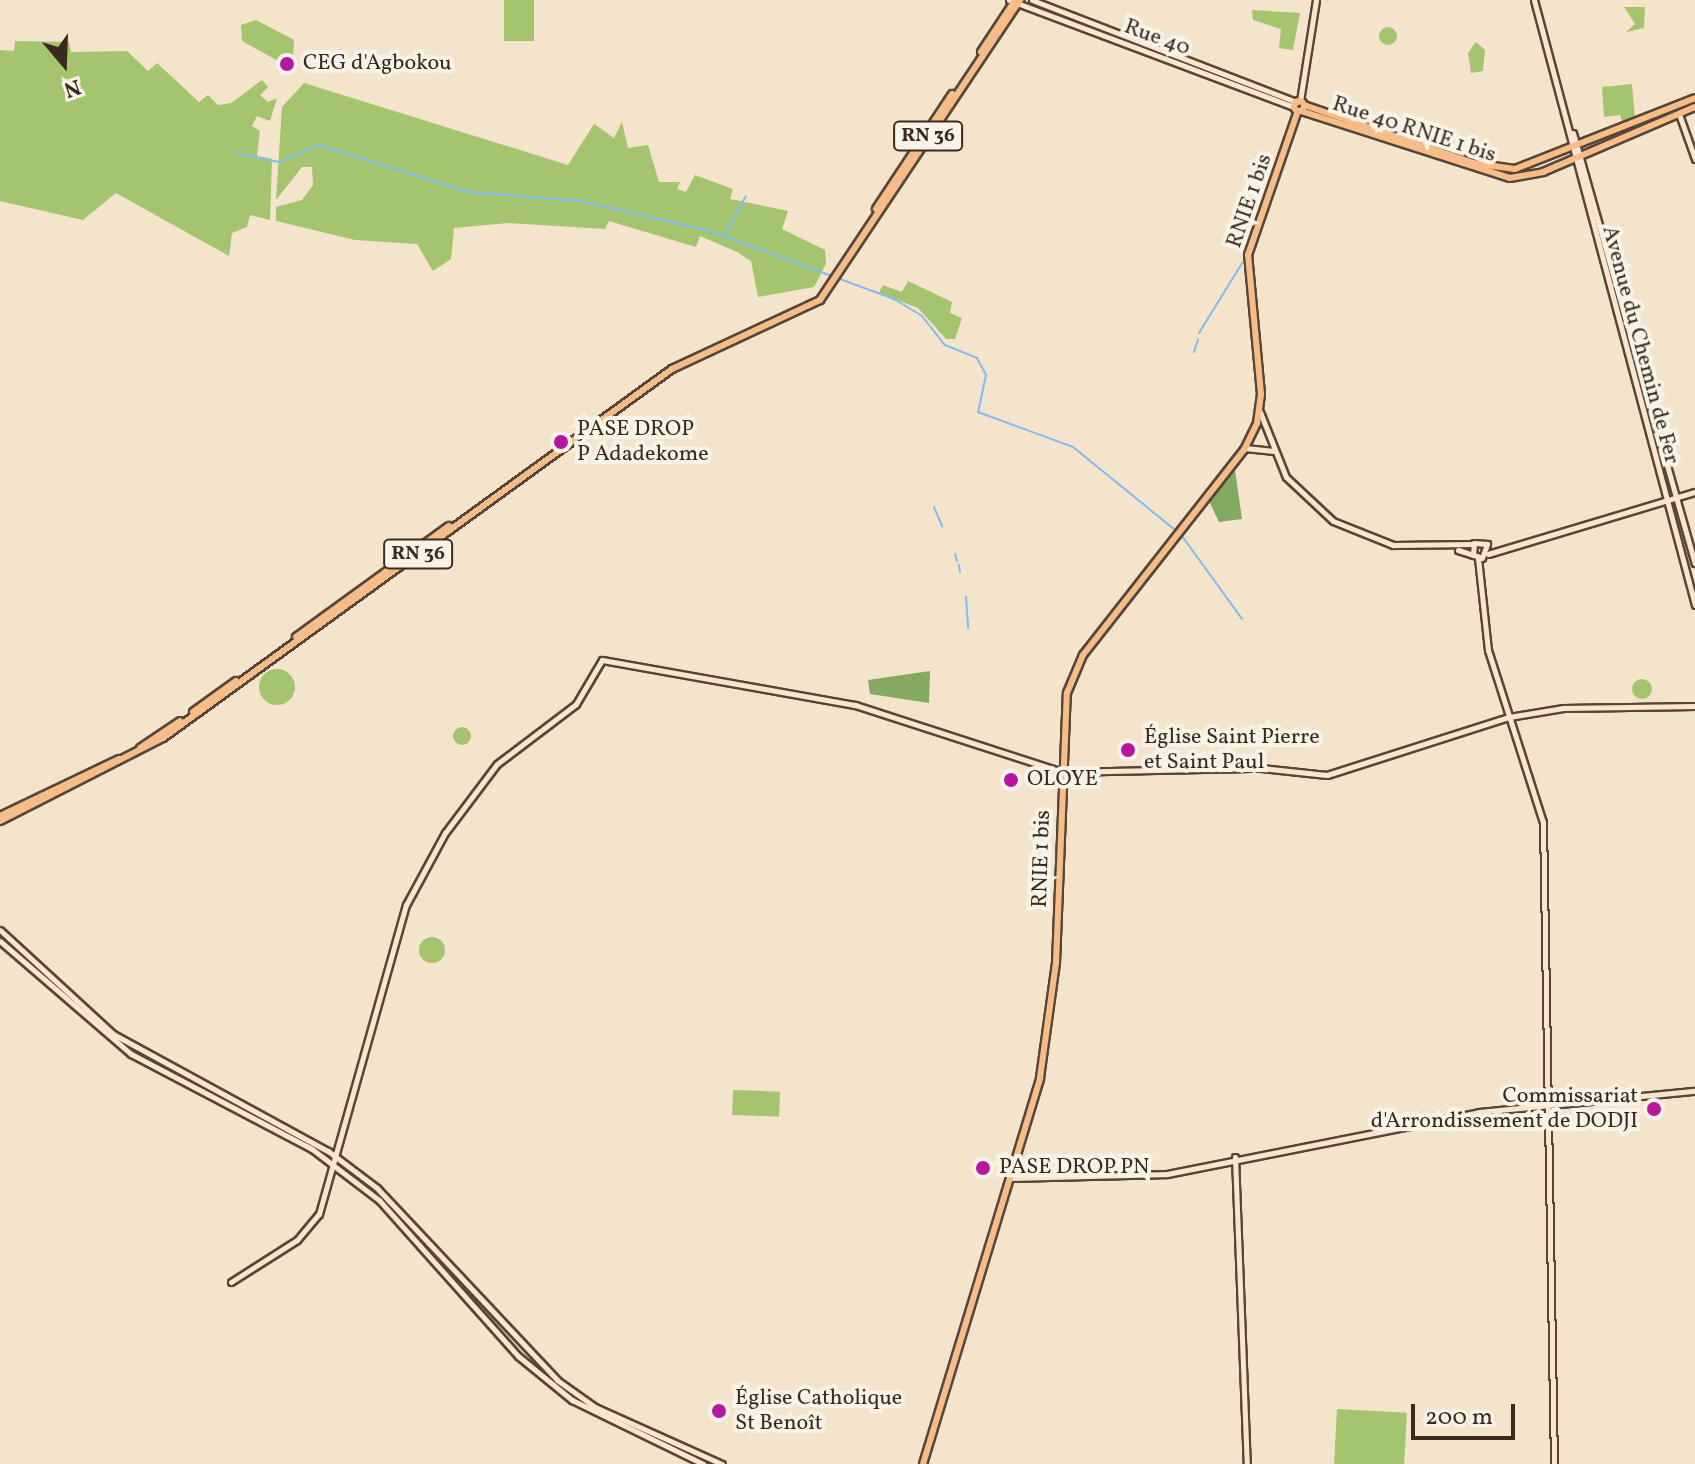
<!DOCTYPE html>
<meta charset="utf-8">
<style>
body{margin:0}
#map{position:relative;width:1695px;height:1464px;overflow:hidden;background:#f3e4cb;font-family:Vollkorn,serif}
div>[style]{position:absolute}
.green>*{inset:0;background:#a4c46d;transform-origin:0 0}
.round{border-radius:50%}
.forest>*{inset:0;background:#83aa60}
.stream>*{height:2px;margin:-1px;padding:0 1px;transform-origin:1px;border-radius:1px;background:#83baf3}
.roads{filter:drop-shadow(2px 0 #574638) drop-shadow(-2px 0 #574638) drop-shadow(0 2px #574638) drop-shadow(0 -2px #574638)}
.secondary>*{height:5px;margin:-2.5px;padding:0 2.5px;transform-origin:2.5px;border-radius:2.5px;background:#fce5cf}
.primary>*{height:6px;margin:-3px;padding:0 3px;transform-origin:3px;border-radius:3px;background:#f7bd88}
.primary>.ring{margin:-3px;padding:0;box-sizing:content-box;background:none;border:6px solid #f7bd88;border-radius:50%}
.dots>*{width:22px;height:22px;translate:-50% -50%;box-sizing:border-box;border:4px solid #f7f3e8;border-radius:50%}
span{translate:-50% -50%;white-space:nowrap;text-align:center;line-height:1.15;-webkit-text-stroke:8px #f7f3e8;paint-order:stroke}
.shield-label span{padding:2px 6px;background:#f7f3e8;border:2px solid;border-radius:6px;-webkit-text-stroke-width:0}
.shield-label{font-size:20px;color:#3b2a1e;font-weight:700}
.street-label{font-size:22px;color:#3b2a1e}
.poi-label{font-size:22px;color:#3b2a1e}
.left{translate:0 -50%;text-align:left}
.right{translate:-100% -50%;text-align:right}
.north{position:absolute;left:24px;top:24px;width:80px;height:80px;-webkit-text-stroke:6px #f7f3e8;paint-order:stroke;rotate:161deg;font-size:22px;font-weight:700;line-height:32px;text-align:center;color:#3b2a1e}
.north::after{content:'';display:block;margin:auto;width:28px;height:36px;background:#3b2a1e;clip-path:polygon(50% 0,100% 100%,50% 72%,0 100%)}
.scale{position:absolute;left:1411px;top:1404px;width:104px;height:36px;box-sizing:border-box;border:4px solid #3b2a1e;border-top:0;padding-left:10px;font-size:24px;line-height:28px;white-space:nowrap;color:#3b2a1e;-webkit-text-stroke:6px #f7f3e8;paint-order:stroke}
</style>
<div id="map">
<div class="green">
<div style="left:504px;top:0;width:30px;height:41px"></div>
<div style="clip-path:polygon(1624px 7px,1645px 7px,1644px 28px,1626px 32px,1635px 24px)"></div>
<div style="clip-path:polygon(1252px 10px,1300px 13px,1293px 50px,1279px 48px,1281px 29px,1253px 20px)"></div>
<div style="clip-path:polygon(256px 20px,294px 40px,293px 60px,280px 62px,242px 41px,241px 25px)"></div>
<div class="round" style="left:1379px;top:27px;width:18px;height:18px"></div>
<div style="clip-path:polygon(15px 41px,69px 42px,71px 52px,127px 51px,148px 71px,157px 63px,199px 102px,208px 95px,218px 105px,231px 103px,262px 80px,268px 87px,260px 95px,268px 102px,277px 98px,270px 121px,257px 116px,252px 126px,260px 131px,257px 156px,272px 159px,270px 220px,250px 215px,247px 227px,232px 233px,229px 256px,116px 193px,83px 220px,0 201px,0 50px,14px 51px)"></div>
<div style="clip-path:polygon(1476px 42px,1485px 50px,1483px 71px,1471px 73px,1468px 53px)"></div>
<div style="clip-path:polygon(304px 83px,568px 165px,594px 124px,614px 138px,622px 122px,628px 148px,648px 145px,659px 182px,680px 182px,677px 189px,686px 192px,695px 175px,733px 189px,730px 199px,788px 211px,782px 229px,825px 250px,826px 264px,814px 287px,758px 297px,751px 261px,737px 252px,700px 236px,696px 247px,609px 221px,605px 229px,508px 223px,454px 228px,451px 259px,433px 271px,417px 244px,355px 240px,276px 221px,276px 207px,302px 200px,313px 185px,312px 167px,302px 167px,276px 200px,282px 107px)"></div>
<div style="clip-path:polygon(1632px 84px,1635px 119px,1623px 125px,1620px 115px,1604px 117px,1602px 87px)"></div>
<div style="clip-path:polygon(908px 281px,952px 302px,950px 313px,962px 318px,955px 339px,946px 339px,918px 308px,879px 293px,883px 285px,902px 292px)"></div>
<div class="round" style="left:259px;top:669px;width:36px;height:36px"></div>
<div class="round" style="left:1632px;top:679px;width:20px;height:20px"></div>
<div class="round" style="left:453px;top:727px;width:18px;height:18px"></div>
<div class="round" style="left:419px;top:937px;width:26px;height:26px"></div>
<div style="left:733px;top:1090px;width:47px;height:25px;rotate:2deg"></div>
<div style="left:1337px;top:1409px;width:70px;height:55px;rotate:3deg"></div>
</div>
<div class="forest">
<div style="clip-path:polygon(1235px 470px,1242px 519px,1219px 522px,1209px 501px)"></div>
<div style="clip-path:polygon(930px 671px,929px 703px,870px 694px,868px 680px)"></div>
</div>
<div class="stream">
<div style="left:235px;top:153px;width:45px;rotate:11.6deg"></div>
<div style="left:279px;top:162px;width:43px;rotate:-23deg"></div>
<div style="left:319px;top:145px;width:157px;rotate:17.4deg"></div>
<div style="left:469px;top:192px;width:112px;rotate:4.6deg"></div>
<div style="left:581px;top:201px;width:136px;rotate:13.2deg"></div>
<div style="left:713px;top:232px;width:193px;rotate:20.3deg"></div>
<div style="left:894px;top:299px;width:33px;rotate:31deg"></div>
<div style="left:922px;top:316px;width:37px;rotate:52deg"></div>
<div style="left:945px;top:345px;width:35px;rotate:22deg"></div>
<div style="left:977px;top:358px;width:19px;rotate:62deg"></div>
<div style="left:986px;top:375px;width:38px;rotate:102deg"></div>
<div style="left:978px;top:412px;width:101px;rotate:20.2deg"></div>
<div style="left:1073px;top:447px;width:132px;rotate:39.1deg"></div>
<div style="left:725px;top:234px;width:43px;rotate:-61.1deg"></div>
<div style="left:1199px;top:333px;width:82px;rotate:-58.4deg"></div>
<div style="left:1194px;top:352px;width:13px;rotate:-72deg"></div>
<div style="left:934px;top:507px;width:21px;rotate:67deg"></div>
<div style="left:1182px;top:536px;width:102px;rotate:54.1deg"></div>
<div style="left:955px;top:554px;width:7px;rotate:74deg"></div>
<div style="left:959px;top:565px;width:7px;rotate:82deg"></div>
<div style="left:966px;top:597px;width:31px;rotate:86deg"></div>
</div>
<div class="roads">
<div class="secondary">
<div style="left:1009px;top:0;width:304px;rotate:20.6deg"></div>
<div style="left:1032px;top:0;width:284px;rotate:21.1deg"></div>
<div style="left:1534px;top:0;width:626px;rotate:75.1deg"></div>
<div style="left:1300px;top:101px;width:102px;rotate:-81deg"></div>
<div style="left:1679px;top:114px;width:48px;rotate:70.4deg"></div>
<div style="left:1573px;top:133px;width:447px;rotate:74.2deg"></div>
<div style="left:1260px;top:412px;width:70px;rotate:68.2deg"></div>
<div style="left:1286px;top:477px;width:64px;rotate:43.1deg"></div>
<div style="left:1333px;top:521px;width:65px;rotate:21.8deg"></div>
<div style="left:1393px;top:545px;width:80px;rotate:-0.7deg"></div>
<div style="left:1245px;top:448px;width:29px;rotate:6deg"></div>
<div style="left:1458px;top:550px;width:25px;rotate:18deg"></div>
<div style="left:1482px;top:558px;width:15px;rotate:-70deg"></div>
<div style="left:1487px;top:544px;width:13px;rotate:-176deg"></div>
<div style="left:1474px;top:543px;width:12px;rotate:95deg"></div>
<div style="left:1488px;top:554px;width:216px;rotate:-16.7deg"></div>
<div style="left:1478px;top:558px;width:93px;rotate:83.8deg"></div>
<div style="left:1488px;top:650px;width:181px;rotate:72.3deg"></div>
<div style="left:1543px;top:822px;width:642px;rotate:89.02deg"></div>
<div style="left:0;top:930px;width:154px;rotate:42.6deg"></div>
<div style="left:113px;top:1034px;width:245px;rotate:28.6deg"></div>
<div style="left:328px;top:1151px;width:61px;rotate:37.1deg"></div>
<div style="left:377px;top:1188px;width:263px;rotate:46.8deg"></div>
<div style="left:557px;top:1380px;width:47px;rotate:35.4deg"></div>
<div style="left:595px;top:1407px;width:139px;rotate:24.2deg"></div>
<div style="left:0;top:941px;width:173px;rotate:40.8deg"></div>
<div style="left:131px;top:1054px;width:204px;rotate:27.7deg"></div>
<div style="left:312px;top:1149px;width:84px;rotate:37.3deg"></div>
<div style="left:379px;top:1200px;width:209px;rotate:48.3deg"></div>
<div style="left:518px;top:1356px;width:70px;rotate:39.2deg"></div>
<div style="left:572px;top:1400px;width:146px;rotate:26deg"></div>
<div style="left:1235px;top:1157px;width:307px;rotate:87.8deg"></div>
<div style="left:1013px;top:1178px;width:154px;rotate:-1.5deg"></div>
<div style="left:1167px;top:1174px;width:318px;rotate:-11.2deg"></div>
<div style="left:1479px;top:1112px;width:217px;rotate:-5.6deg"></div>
<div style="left:231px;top:1282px;width:78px;rotate:-32.5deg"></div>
<div style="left:297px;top:1240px;width:34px;rotate:-50deg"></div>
<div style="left:319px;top:1214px;width:321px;rotate:-74.3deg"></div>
<div style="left:406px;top:905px;width:82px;rotate:-61.6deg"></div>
<div style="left:445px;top:833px;width:86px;rotate:-53deg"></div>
<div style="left:497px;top:764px;width:99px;rotate:-37.2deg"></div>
<div style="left:576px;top:704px;width:51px;rotate:-59.4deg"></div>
<div style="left:602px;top:660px;width:257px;rotate:10.1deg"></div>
<div style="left:855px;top:705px;width:219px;rotate:17.9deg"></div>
<div style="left:1063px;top:772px;width:198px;rotate:-1.2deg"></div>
<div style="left:1261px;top:768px;width:66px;rotate:6.1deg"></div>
<div style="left:1327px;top:775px;width:191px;rotate:-17.7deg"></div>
<div style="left:1509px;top:717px;width:55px;rotate:-9.5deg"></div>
<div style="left:1563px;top:708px;width:132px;rotate:-0.9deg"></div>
</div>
<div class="primary">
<div style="left:981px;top:52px;width:60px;rotate:-56.6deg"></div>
<div class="ring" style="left:1294px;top:101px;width:4px;height:4px"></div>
<div style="left:1304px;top:105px;width:179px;rotate:18.9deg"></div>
<div style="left:1473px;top:163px;width:42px;rotate:8.1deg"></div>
<div style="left:1515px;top:169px;width:193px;rotate:-21.5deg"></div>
<div style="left:1301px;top:111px;width:219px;rotate:17.8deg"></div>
<div style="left:1510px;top:178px;width:34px;rotate:-10deg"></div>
<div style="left:1543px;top:172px;width:165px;rotate:-23.2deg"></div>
<div style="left:876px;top:209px;width:138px;rotate:-56.5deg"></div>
<div style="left:296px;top:637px;width:189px;rotate:-36deg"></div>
<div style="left:193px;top:712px;width:53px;rotate:-35.8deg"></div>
<div style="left:140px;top:748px;width:48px;rotate:-34deg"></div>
<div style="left:0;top:816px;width:132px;rotate:-25.6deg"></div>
<div style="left:0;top:821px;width:183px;rotate:-27deg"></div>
<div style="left:163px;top:738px;width:629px;rotate:-35.94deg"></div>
<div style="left:672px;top:369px;width:163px;rotate:-25deg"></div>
<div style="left:820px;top:300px;width:361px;rotate:-56.3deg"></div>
<div style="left:923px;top:1464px;width:403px;rotate:-73.1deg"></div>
<div style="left:1040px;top:1078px;width:116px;rotate:-82.1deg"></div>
<div style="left:1056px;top:963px;width:270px;rotate:-87.7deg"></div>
<div style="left:1067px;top:693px;width:41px;rotate:-67.2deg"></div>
<div style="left:1083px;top:655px;width:261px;rotate:-51.9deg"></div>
<div style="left:1244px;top:450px;width:30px;rotate:-64deg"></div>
<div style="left:1257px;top:423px;width:29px;rotate:-82deg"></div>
<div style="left:1261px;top:394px;width:140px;rotate:-95.3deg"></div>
<div style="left:1248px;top:255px;width:152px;rotate:-70.9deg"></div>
</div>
</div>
<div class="dots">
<div style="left:287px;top:64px;background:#b5179e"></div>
<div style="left:561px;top:442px;background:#b5179e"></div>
<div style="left:1128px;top:750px;background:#b5179e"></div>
<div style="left:1011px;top:780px;background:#b5179e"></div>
<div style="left:1654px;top:1109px;background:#b5179e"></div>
<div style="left:983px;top:1168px;background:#b5179e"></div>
<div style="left:719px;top:1411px;background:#b5179e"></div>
</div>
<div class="shield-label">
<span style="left:928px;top:136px">RN 36</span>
<span style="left:418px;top:554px">RN 36</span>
</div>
<div class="street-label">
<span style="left:1157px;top:38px;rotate:20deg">Rue 40</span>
<span style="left:1414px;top:130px;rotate:18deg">Rue 40 RNIE 1 bis</span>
<span style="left:1250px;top:201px;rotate:-71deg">RNIE 1 bis</span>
<span style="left:1640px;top:345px;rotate:75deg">Avenue du Chemin de Fer</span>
<span style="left:1042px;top:859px;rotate:-88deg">RNIE 1 bis</span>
</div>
<div class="poi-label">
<span class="left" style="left:303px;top:64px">CEG d'Agbokou</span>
<span class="left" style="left:577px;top:442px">PASE DROP<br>P Adadekome</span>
<span class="left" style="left:1144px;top:750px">Église Saint Pierre<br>et Saint Paul</span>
<span class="left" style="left:1027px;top:780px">OLOYE</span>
<span class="right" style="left:1638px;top:1109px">Commissariat<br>d'Arrondissement de DODJI</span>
<span class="left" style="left:999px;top:1168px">PASE DROP PN</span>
<span class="left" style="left:735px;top:1411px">Église Catholique<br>St Benoît</span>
</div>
<div class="north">N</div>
<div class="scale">200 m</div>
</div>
